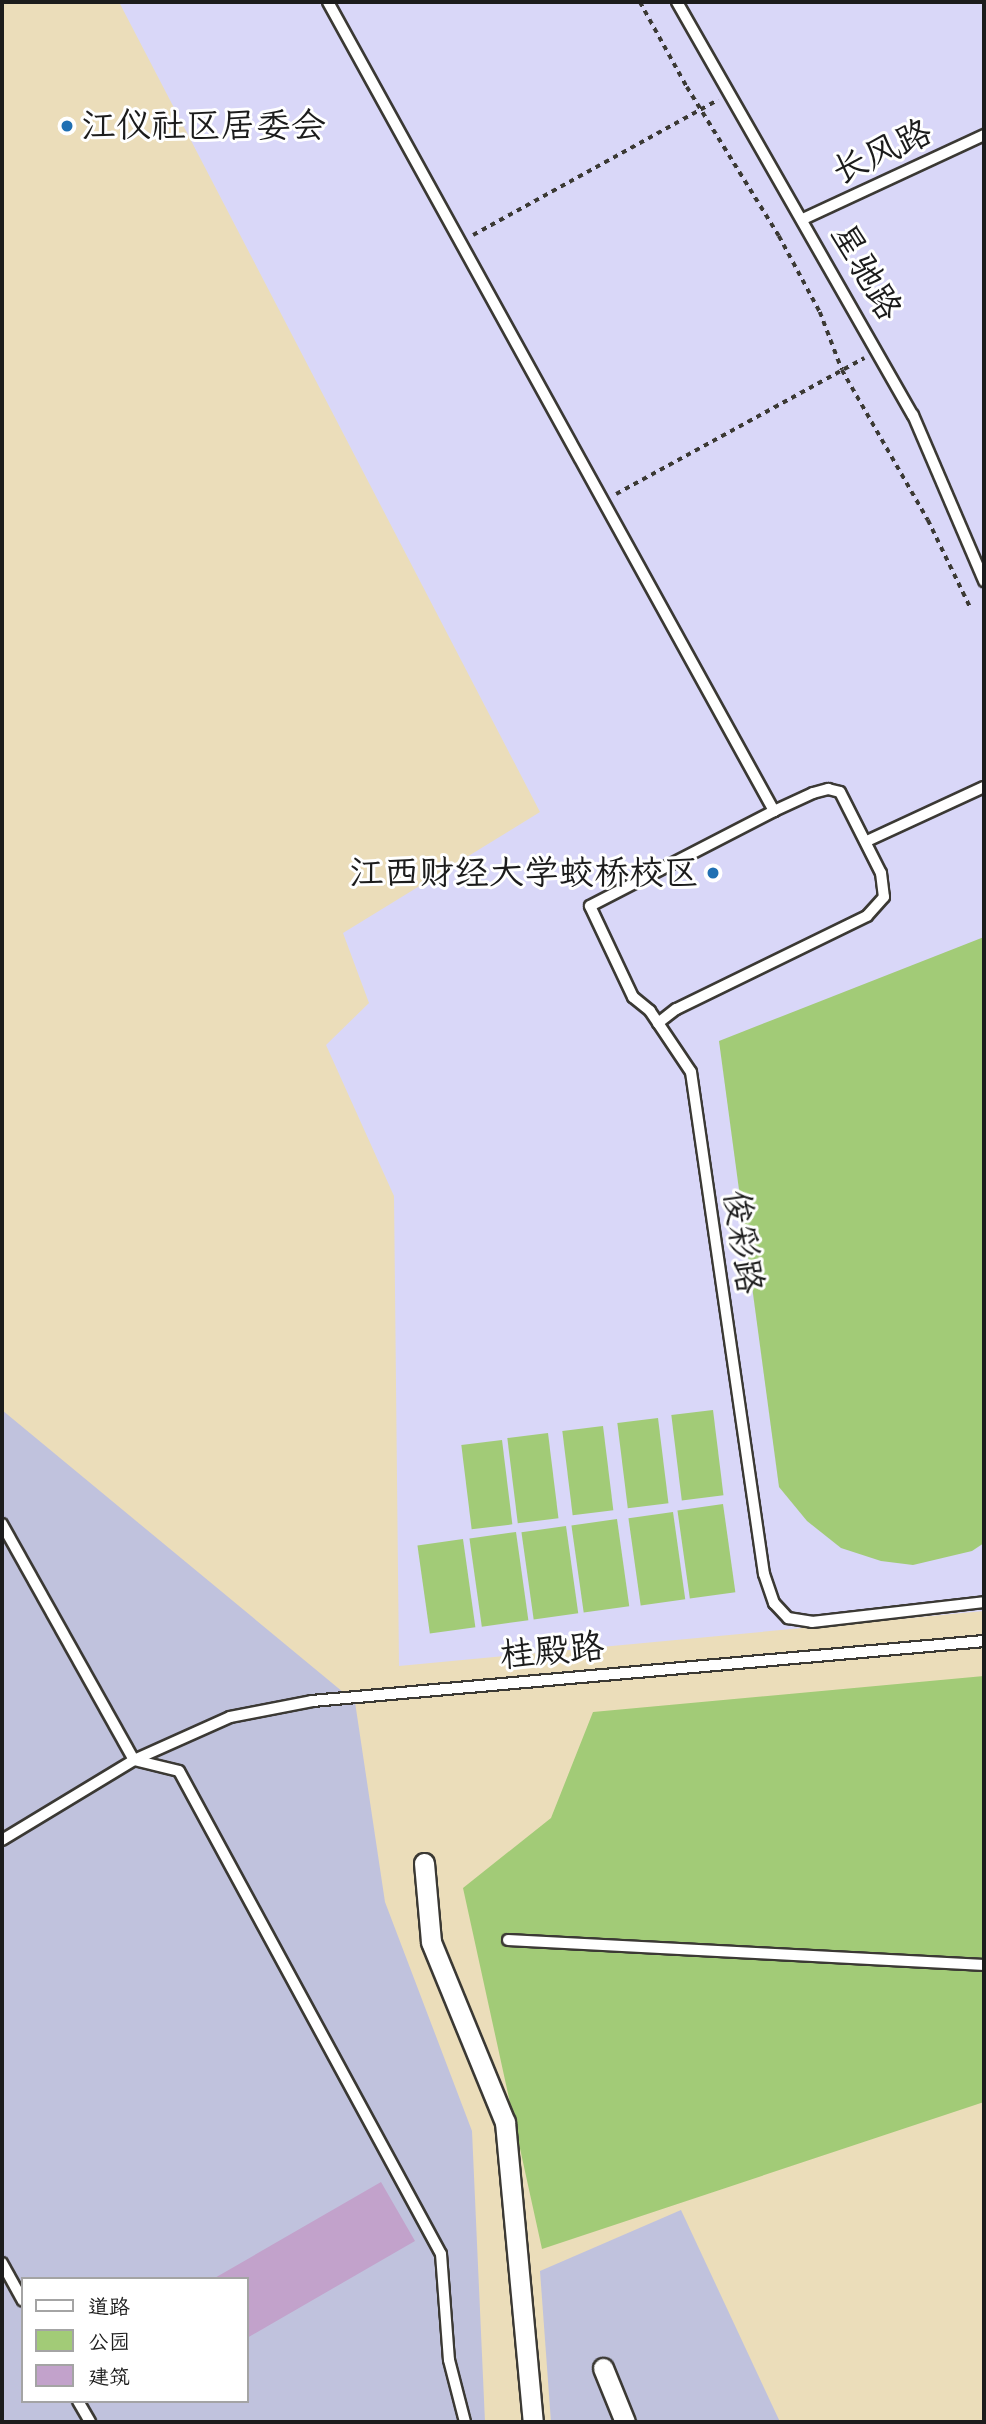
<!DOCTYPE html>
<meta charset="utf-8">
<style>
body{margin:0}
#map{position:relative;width:986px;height:2424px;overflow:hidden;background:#ebddba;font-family:Caveat,"LXGW WenKai TC",sans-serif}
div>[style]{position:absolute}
.built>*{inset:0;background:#d9d7f8}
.industrial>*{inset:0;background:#c0c2dd}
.green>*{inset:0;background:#a2cb77;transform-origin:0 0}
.building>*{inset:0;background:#c2a2cb}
.path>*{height:3.5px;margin-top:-1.75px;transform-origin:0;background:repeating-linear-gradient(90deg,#3b3934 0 5px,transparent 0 10px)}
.roads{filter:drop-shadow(2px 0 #3b3934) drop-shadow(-2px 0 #3b3934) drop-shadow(0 2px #3b3934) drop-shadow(0 -2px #3b3934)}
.lane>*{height:10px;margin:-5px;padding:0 5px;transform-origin:5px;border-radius:5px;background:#fff}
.street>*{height:19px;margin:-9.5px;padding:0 9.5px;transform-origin:9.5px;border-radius:9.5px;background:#fff}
.dots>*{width:19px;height:19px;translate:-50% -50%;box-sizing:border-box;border:4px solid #fff;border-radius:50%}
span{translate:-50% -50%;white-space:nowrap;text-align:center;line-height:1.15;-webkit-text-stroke:6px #fff;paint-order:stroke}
.poi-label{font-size:35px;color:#1c1c1c}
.left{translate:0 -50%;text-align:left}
.right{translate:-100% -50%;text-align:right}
.street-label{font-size:35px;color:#1c1c1c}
.frame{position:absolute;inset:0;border:4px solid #1c1c1c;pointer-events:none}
.legend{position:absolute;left:21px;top:2277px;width:228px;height:126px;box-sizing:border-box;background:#fff;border:2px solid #a4a4a4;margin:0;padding:9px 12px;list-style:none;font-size:21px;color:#1c1c1c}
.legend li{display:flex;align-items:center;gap:14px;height:35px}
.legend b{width:35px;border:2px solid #a4a4a4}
</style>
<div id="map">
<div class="built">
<div style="clip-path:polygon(119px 2px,984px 2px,984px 1611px,399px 1666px,394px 1196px,326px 1045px,369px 1003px,343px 933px,540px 812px)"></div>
</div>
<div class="industrial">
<div style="clip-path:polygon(evenodd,2px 1410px,355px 1702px,385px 1902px,472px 2131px,485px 2422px,2px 2422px,2px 1410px,23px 2279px,247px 2279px,247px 2401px,23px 2401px,23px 2279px)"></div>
<div style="clip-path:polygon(681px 2210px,780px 2422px,551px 2422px,540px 2271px)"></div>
</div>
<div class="green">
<div style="clip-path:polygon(984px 937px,984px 1543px,972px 1551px,913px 1565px,881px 1561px,841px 1548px,807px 1521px,779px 1487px,719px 1041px)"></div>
<div style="left:713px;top:1410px;width:86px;height:42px;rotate:83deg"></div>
<div style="left:658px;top:1418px;width:86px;height:41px;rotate:83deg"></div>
<div style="left:603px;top:1426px;width:85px;height:41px;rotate:83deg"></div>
<div style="left:548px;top:1433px;width:86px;height:41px;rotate:83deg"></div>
<div style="left:502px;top:1440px;width:85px;height:41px;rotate:83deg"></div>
<div style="left:723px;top:1504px;width:89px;height:46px;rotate:82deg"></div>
<div style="left:673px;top:1512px;width:88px;height:45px;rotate:82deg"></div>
<div style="left:617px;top:1519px;width:88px;height:46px;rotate:82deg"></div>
<div style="left:566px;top:1526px;width:88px;height:45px;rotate:82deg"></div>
<div style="left:516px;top:1532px;width:89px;height:47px;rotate:82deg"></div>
<div style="left:463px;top:1539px;width:89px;height:46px;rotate:82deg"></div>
<div style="clip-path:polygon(984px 1676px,984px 2102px,542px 2249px,463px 1888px,551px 1818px,593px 1712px)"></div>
</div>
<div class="building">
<div style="clip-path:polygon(381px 2182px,415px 2241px,247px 2338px,247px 2279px,213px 2279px)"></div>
</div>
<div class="path">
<div style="left:640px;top:2px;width:97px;rotate:61.1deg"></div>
<div style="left:687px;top:87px;width:175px;rotate:58.3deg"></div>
<div style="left:779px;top:236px;width:86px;rotate:61.7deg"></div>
<div style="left:820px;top:312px;width:62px;rotate:69.2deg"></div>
<div style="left:842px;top:370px;width:173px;rotate:60.2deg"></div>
<div style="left:928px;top:520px;width:99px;rotate:64.2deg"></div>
<div style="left:473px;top:235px;width:280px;rotate:-28.9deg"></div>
<div style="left:616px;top:494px;width:283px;rotate:-28.7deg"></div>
</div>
<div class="roads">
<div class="lane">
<div style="left:328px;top:2px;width:924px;rotate:61.13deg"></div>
<div style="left:774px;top:811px;width:43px;rotate:-24.8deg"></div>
<div style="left:813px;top:793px;width:16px;rotate:-15deg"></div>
<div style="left:828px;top:789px;width:12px;rotate:14deg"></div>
<div style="left:840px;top:792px;width:91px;rotate:63.2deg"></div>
<div style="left:881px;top:873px;width:24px;rotate:83deg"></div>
<div style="left:884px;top:897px;width:25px;rotate:132deg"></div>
<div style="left:867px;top:916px;width:212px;rotate:154deg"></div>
<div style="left:676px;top:1009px;width:23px;rotate:142deg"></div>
<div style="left:677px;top:2px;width:476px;rotate:60.3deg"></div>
<div style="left:913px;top:415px;width:181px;rotate:66.8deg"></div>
<div style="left:803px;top:219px;width:200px;rotate:-24.9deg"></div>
<div style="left:774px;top:811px;width:207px;rotate:152.7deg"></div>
<div style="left:590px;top:906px;width:101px;rotate:64.7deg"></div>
<div style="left:633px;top:997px;width:22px;rotate:39deg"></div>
<div style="left:650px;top:1011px;width:73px;rotate:56.1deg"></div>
<div style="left:691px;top:1072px;width:507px;rotate:81.73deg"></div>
<div style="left:764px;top:1574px;width:31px;rotate:71deg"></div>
<div style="left:774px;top:1603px;width:21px;rotate:47deg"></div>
<div style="left:788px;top:1618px;width:24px;rotate:9deg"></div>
<div style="left:812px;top:1622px;width:173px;rotate:-6.6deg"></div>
<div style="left:867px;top:841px;width:129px;rotate:-24.8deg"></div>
<div style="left:2px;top:1524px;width:270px;rotate:60.8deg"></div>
<div style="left:134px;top:1760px;width:46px;rotate:13.7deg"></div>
<div style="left:179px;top:1771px;width:549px;rotate:61.52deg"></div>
<div style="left:441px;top:2254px;width:106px;rotate:85.7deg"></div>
<div style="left:449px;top:2360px;width:64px;rotate:75.5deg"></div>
<div style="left:2px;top:1840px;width:154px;rotate:-31.2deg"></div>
<div style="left:134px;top:1760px;width:105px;rotate:-24.1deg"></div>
<div style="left:230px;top:1717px;width:84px;rotate:-11deg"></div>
<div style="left:312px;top:1701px;width:675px;rotate:-5.1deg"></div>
<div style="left:508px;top:1940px;width:477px;rotate:3deg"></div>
<div style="left:2px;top:2263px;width:43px;rotate:61.1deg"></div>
<div style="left:78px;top:2401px;width:24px;rotate:60deg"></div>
</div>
<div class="street">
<div style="left:424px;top:1863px;width:79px;rotate:84.9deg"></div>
<div style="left:431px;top:1942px;width:195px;rotate:67.7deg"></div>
<div style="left:505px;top:2122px;width:301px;rotate:84.7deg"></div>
<div style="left:603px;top:2368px;width:58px;rotate:67.8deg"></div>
</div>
</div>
<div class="dots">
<div style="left:67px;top:126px;background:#1f6fb2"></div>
<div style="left:713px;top:873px;background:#1f6fb2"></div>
</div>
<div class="poi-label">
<span class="left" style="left:81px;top:126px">江仪社区居委会</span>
<span class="right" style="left:699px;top:873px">江西财经大学蛟桥校区</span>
</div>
<div class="street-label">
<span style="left:882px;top:152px;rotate:-25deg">长风路</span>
<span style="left:866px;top:272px;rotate:60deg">星驰路</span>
<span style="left:743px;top:1242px;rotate:82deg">俊彩路</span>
<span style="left:552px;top:1651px;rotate:-5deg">桂殿路</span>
</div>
<div class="frame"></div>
<ul class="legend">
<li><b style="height:9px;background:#fff"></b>道路</li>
<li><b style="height:19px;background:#a2cb77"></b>公园</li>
<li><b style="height:19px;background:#c2a2cb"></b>建筑</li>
</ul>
</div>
